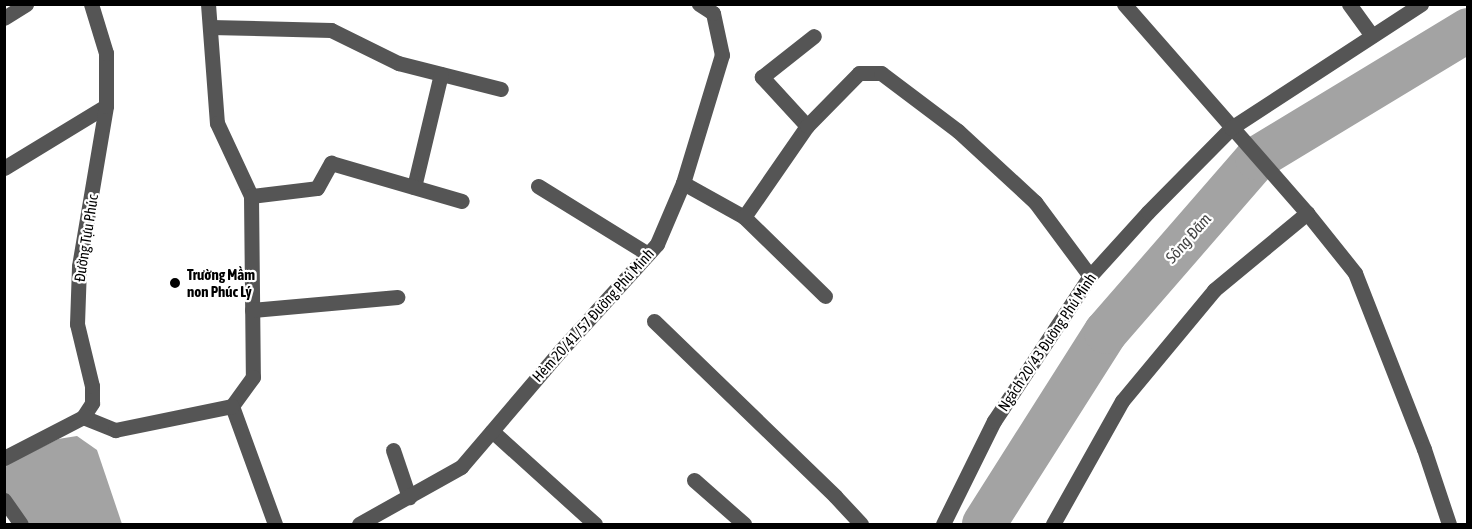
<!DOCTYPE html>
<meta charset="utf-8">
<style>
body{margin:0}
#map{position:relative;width:1472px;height:529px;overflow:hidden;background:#fff;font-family:"Asap Condensed",sans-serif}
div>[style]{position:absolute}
.water>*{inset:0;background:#a3a3a3}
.river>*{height:44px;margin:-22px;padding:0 22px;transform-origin:22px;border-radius:22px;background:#a3a3a3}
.minor>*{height:15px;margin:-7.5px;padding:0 7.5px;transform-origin:7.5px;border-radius:7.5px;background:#555}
.dots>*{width:16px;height:16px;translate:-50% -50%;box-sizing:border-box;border:3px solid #fff;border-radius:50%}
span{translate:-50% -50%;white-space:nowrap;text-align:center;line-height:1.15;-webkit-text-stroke:4.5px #fff;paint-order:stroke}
.street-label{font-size:15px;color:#000}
.poi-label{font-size:15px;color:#000;font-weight:700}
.left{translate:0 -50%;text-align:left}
.water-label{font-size:16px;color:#444;font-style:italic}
.frame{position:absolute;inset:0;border:6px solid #000;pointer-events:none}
</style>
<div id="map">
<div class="water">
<div style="clip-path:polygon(77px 436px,97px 450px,122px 524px,16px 524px,5px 504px,4px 469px,8px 464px,58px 439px)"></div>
</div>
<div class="river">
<div style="left:984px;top:524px;width:227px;rotate:-57.6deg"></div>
<div style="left:1106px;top:332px;width:230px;rotate:-49deg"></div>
<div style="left:1257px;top:158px;width:247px;rotate:-31.2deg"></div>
</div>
<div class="minor">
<div style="left:208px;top:4px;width:119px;rotate:85.7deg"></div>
<div style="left:217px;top:123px;width:81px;rotate:65deg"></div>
<div style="left:251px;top:196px;width:181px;rotate:89.4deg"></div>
<div style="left:253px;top:377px;width:36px;rotate:126deg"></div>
<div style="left:1124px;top:4px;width:278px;rotate:48.8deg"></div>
<div style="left:1307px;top:213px;width:77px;rotate:51.3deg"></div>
<div style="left:1355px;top:273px;width:189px;rotate:68.6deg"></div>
<div style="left:1424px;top:449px;width:79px;rotate:71.6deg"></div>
<div style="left:1349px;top:4px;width:39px;rotate:54deg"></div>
<div style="left:4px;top:18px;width:26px;rotate:-32deg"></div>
<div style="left:210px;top:27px;width:121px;rotate:1.4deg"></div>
<div style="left:331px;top:30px;width:75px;rotate:26.2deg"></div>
<div style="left:398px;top:63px;width:106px;rotate:14.2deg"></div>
<div style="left:807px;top:126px;width:67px;rotate:-132.6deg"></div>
<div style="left:762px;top:77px;width:66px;rotate:-38.3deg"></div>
<div style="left:4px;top:168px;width:119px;rotate:-31.3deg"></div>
<div style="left:683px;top:183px;width:70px;rotate:29.1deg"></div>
<div style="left:538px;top:186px;width:129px;rotate:31.7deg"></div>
<div style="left:414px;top:187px;width:116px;rotate:-76.6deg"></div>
<div style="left:251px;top:196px;width:66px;rotate:-6.9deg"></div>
<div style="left:317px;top:188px;width:29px;rotate:-61deg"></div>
<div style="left:331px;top:163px;width:136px;rotate:16.2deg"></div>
<div style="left:825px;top:296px;width:113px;rotate:-135.7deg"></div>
<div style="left:744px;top:217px;width:111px;rotate:-55.3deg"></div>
<div style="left:807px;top:126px;width:74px;rotate:-45.5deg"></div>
<div style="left:859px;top:73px;width:22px"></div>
<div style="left:881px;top:73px;width:96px;rotate:37deg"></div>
<div style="left:958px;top:131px;width:105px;rotate:42.7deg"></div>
<div style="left:1035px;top:202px;width:92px;rotate:53.4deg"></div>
<div style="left:252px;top:310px;width:146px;rotate:-5.1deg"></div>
<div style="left:654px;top:321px;width:252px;rotate:44deg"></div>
<div style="left:835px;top:496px;width:38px;rotate:47deg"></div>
<div style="left:232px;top:406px;width:126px;rotate:70deg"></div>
<div style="left:83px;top:417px;width:35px;rotate:22deg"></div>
<div style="left:115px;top:430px;width:119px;rotate:-11.6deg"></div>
<div style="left:492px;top:431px;width:139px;rotate:42.1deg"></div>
<div style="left:393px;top:450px;width:50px;rotate:71.2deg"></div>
<div style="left:4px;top:458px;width:89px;rotate:-27.4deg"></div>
<div style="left:83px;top:417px;width:17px;rotate:-57deg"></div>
<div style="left:92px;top:403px;width:17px;rotate:-90deg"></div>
<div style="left:92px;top:386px;width:64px;rotate:-103.6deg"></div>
<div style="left:77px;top:324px;width:58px;rotate:-88deg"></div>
<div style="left:79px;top:266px;width:162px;rotate:-80.4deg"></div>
<div style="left:106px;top:106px;width:53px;rotate:-90deg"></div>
<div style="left:106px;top:53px;width:51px;rotate:-107deg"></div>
<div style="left:694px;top:480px;width:67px;rotate:41.3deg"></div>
<div style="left:4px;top:500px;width:29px;rotate:55deg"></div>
<div style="left:359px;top:524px;width:117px;rotate:-29.2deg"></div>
<div style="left:461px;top:467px;width:154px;rotate:-49.5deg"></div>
<div style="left:561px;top:350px;width:143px;rotate:-47.8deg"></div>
<div style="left:657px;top:244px;width:66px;rotate:-66.9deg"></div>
<div style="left:683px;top:183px;width:134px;rotate:-73.1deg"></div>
<div style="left:722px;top:55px;width:43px;rotate:-102.1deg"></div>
<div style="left:713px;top:13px;width:17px;rotate:-147deg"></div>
<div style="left:943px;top:524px;width:115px;rotate:-63.7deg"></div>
<div style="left:994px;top:421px;width:174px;rotate:-56.5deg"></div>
<div style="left:1090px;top:276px;width:86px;rotate:-47.8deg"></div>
<div style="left:1148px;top:212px;width:118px;rotate:-45.3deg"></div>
<div style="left:1231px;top:128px;width:227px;rotate:-33.1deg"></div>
<div style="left:1053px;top:524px;width:141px;rotate:-60.7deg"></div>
<div style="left:1122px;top:401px;width:144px;rotate:-50.3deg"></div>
<div style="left:1214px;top:290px;width:121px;rotate:-39.6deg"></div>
</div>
<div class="dots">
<div style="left:175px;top:283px;background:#000"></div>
</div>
<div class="street-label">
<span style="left:86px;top:238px;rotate:-81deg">Đường Tựu Phúc</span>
<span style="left:593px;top:315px;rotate:-48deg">Hẻm 20/41/57 Đường Phú Minh</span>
<span style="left:1047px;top:342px;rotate:-56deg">Ngách 20/43 Đường Phú Minh</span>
</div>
<div class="poi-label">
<span class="left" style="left:187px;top:283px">Trường Mầm<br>non Phúc Lý</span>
</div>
<div class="water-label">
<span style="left:1188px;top:238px;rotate:-49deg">Sông Đăm</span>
</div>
<div class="frame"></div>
</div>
